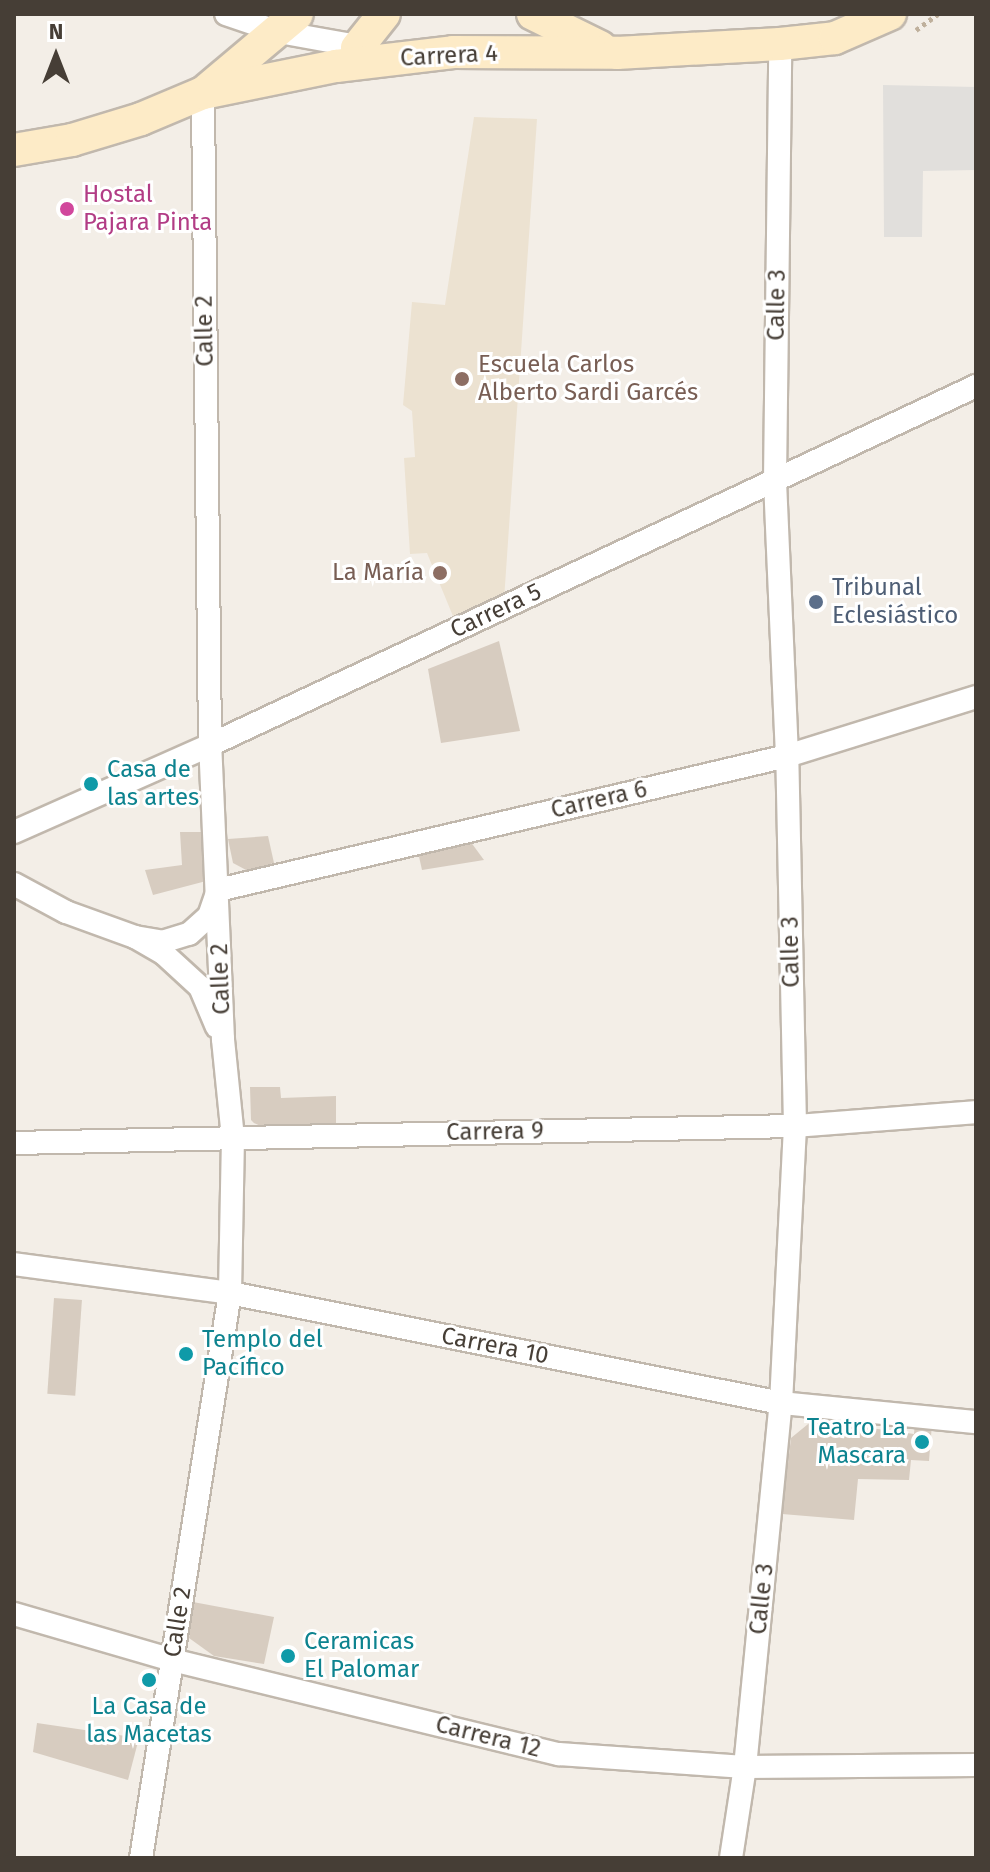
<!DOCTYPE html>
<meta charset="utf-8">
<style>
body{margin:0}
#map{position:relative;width:990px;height:1872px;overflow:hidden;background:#f3eee7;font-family:"Fira Sans",sans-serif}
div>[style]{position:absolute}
.education>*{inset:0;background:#ece2d1}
.parking>*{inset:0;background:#e1dfdc}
.building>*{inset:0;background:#d7ccc0;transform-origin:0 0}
.path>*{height:5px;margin-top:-2.5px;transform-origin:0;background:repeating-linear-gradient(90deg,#bfb09c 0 4px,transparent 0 8px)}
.roads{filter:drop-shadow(2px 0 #c1b8ad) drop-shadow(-2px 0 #c1b8ad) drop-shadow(0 2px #c1b8ad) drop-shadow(0 -2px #c1b8ad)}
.minor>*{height:22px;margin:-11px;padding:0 11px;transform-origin:11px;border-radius:11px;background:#fff}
.secondary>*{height:32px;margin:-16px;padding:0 16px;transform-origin:16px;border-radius:16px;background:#fdebc7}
.dots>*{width:22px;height:22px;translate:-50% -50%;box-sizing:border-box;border:4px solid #fff;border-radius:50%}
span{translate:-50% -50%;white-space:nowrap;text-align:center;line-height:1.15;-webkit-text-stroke:6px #fff;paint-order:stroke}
.street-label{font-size:24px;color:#463e36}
.hotel-label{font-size:24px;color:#b23c85}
.left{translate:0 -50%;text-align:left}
.education-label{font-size:24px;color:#785e54}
.right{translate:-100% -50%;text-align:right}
.service-label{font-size:24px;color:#4e5e75}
.culture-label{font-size:24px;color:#0d838f}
.frame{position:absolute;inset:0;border:16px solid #463e36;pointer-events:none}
.north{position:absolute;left:16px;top:16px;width:80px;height:80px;-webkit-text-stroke:6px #fff;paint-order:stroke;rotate:0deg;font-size:22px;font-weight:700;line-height:32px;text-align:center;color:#463e36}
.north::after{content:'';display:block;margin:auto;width:28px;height:36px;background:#463e36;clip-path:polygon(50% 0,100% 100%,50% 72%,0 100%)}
</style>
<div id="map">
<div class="education">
<div style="clip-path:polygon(474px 117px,537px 119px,504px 600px,455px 621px,427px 553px,410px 554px,404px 458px,415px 457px,412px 411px,403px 405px,412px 302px,445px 305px)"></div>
</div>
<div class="parking">
<div style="clip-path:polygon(883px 85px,976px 87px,976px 170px,923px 171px,922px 237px,884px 237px)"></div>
</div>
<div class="building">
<div style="clip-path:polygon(499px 641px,520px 731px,441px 743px,428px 669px)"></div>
<div style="clip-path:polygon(180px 832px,203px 832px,210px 880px,153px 895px,145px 870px,182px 865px)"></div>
<div style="clip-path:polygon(268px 836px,274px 863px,248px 871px,233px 863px,228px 839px)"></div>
<div style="clip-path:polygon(470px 841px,484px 860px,422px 870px,418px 852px)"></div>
<div style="clip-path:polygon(250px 1087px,280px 1087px,281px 1098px,336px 1096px,336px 1124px,263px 1127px,254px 1123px,251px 1120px)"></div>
<div style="left:54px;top:1298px;width:28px;height:96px;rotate:4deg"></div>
<div style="clip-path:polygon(813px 1420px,914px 1434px,915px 1422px,932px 1424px,929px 1461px,911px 1460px,909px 1480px,858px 1479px,854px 1520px,782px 1514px,791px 1438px)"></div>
<div style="clip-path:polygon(193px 1602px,274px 1617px,264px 1664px,214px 1656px,189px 1638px)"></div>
<div style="clip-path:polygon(37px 1723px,139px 1738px,128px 1780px,33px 1752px)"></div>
</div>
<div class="path">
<div style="left:916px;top:30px;width:27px;rotate:-36deg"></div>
</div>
<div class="roads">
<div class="minor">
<div style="left:226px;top:14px;width:56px;rotate:18.8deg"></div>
<div style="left:279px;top:32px;width:90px;rotate:10.2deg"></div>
<div style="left:14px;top:832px;width:214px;rotate:-23.9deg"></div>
<div style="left:210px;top:745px;width:846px;rotate:-25.11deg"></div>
<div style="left:14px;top:884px;width:59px;rotate:28.3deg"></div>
<div style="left:66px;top:912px;width:73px;rotate:19.9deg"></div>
<div style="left:135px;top:937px;width:34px;rotate:30deg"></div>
<div style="left:164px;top:954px;width:49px;rotate:42.5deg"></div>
<div style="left:200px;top:987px;width:43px;rotate:67deg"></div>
<div style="left:135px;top:937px;width:27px;rotate:10deg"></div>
<div style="left:162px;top:942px;width:28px;rotate:-17deg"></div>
<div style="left:189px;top:934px;width:27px;rotate:-42deg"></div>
<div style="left:209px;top:916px;width:28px;rotate:-71deg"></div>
<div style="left:218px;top:890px;width:585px;rotate:-13.25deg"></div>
<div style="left:787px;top:756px;width:198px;rotate:-17.3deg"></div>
<div style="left:14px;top:1143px;width:781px;rotate:-1.25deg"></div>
<div style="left:795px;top:1126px;width:182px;rotate:-4.4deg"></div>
<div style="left:14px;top:1264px;width:218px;rotate:7.6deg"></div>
<div style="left:230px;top:1293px;width:562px;rotate:11.29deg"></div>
<div style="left:781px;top:1403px;width:196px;rotate:5.6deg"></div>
<div style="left:14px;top:1614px;width:165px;rotate:16.2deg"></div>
<div style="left:172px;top:1660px;width:398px;rotate:13.7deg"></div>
<div style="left:559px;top:1754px;width:186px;rotate:4deg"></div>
<div style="left:745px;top:1767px;width:231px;rotate:-0.5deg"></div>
<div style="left:141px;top:1858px;width:572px;rotate:-81.05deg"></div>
<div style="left:230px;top:1293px;width:155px;rotate:-88.9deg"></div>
<div style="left:233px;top:1138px;width:100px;rotate:-95.8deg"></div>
<div style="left:223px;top:1039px;width:294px;rotate:-92.5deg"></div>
<div style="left:210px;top:745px;width:652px;rotate:-90.62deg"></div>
<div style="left:731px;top:1858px;width:92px;rotate:-81.3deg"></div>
<div style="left:745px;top:1767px;width:366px;rotate:-84.4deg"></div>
<div style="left:781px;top:1403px;width:277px;rotate:-87.1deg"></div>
<div style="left:795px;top:1126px;width:370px;rotate:-91.2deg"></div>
<div style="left:787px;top:756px;width:276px;rotate:-92.5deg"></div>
<div style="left:775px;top:480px;width:436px;rotate:-89.3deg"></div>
</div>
<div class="secondary">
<div style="left:533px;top:14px;width:75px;rotate:26.2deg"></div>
<div style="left:357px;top:48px;width:43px;rotate:-51.5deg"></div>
<div style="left:208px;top:89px;width:116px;rotate:-40.1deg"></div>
<div style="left:14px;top:150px;width:59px;rotate:-9.8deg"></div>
<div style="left:72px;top:140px;width:72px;rotate:-16.9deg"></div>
<div style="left:141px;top:119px;width:67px;rotate:-22.8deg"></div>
<div style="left:203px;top:93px;width:136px;rotate:-11.5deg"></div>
<div style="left:336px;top:66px;width:118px;rotate:-6.8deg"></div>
<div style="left:453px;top:52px;width:164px;rotate:0.3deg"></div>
<div style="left:617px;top:53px;width:163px;rotate:-3.2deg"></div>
<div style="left:780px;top:44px;width:55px;rotate:-6.2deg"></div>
<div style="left:835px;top:38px;width:60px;rotate:-23.6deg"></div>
</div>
</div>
<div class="dots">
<div style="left:67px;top:209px;background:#d1479c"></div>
<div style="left:462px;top:379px;background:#8d6e63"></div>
<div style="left:440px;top:573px;background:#8d6e63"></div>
<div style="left:816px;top:602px;background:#5c6f8a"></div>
<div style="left:91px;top:784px;background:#0f9aa8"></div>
<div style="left:186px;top:1354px;background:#0f9aa8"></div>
<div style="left:922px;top:1442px;background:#0f9aa8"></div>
<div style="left:288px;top:1656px;background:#0f9aa8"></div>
<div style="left:149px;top:1680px;background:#0f9aa8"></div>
</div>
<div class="street-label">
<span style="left:449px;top:56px;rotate:-3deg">Carrera 4</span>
<span style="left:777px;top:305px;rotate:-89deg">Calle 3</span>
<span style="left:205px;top:331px;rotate:-91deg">Calle 2</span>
<span style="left:496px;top:611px;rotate:-25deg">Carrera 5</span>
<span style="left:599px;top:800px;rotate:-13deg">Carrera 6</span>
<span style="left:791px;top:952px;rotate:-91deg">Calle 3</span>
<span style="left:221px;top:979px;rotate:-92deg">Calle 2</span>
<span style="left:495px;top:1132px;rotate:-1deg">Carrera 9</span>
<span style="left:495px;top:1346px;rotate:11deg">Carrera 10</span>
<span style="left:762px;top:1599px;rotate:-84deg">Calle 3</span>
<span style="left:178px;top:1622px;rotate:-81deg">Calle 2</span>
<span style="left:488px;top:1737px;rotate:14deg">Carrera 12</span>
</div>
<div class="hotel-label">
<span class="left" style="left:83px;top:209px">Hostal<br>Pajara Pinta</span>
</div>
<div class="education-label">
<span class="left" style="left:478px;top:379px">Escuela Carlos<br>Alberto Sardi Garcés</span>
<span class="right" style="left:424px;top:573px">La María</span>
</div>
<div class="service-label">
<span class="left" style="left:832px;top:602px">Tribunal<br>Eclesiástico</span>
</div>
<div class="culture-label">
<span class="left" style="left:107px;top:784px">Casa de<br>las artes</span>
<span class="left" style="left:202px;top:1354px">Templo del<br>Pacífico</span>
<span class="right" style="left:906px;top:1442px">Teatro La<br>Mascara</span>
<span class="left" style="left:304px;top:1656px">Ceramicas<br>El Palomar</span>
<span style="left:149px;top:1721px">La Casa de<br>las Macetas</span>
</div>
<div class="frame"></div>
<div class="north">N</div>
</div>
